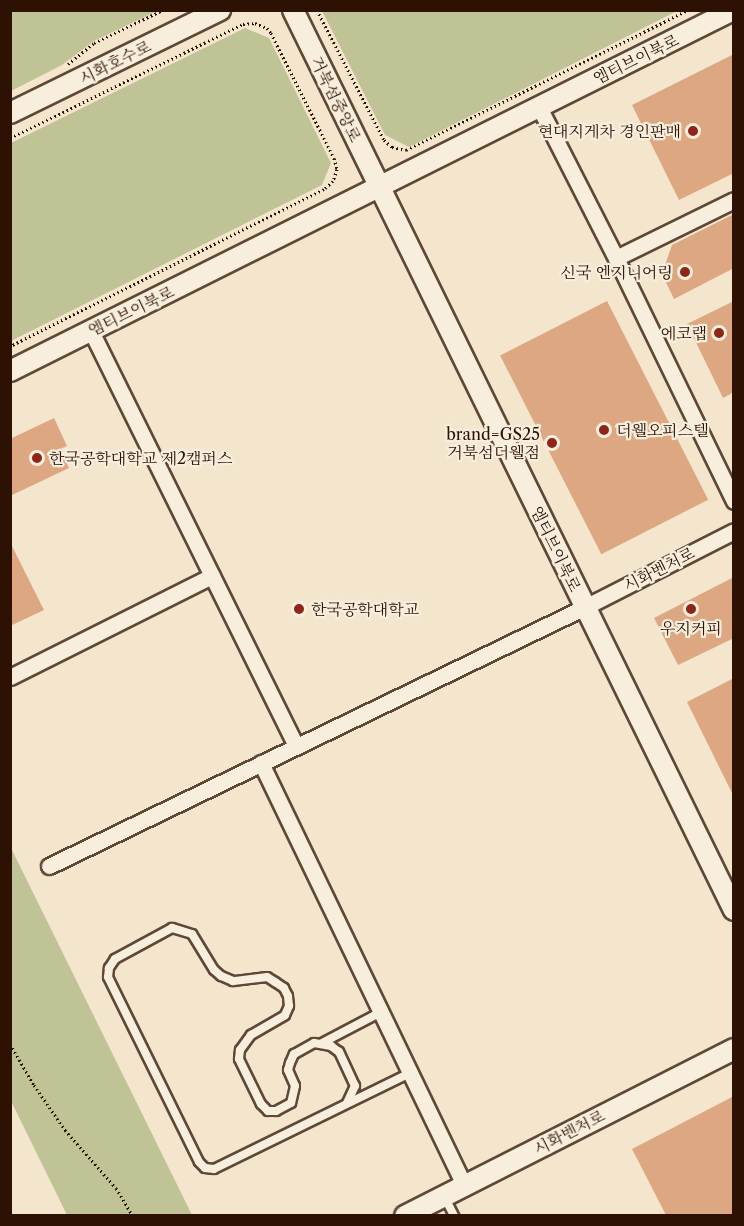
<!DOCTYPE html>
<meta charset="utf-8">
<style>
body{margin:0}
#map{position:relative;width:744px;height:1226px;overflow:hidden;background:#f4e5cd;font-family:"Libre Caslon Text","Noto Serif KR",serif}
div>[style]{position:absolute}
.green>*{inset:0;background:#bfc395}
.building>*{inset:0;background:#dda782;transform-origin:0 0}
.path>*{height:3px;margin-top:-1.5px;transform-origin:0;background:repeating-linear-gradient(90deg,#2d1203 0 1.5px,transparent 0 4.5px)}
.roads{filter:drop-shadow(2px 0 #5f4736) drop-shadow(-2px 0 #5f4736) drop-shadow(0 2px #5f4736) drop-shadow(0 -2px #5f4736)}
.service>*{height:8px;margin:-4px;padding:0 4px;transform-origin:4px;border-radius:4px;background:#f8eede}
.minor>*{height:15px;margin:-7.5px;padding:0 7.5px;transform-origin:7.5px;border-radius:7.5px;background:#f8eede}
.tertiary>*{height:20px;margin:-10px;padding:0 10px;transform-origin:10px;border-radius:10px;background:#f8eede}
.dots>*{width:16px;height:16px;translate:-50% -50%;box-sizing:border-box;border:3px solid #f8eede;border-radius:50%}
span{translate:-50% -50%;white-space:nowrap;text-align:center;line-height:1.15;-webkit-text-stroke:4.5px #f8eede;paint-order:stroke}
.street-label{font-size:16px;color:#2d1203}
.poi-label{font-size:16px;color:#2d1203}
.right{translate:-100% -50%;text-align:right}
.left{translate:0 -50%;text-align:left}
.frame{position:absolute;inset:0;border:12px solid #2d1203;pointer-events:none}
</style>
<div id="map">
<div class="green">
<div style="clip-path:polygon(11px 10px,157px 10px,157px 11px,94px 41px,62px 65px,11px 91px)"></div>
<div style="clip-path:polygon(322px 11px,677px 11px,409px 147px,385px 135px)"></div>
<div style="clip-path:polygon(245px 28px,269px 38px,331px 163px,322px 185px,11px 341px,11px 143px)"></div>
<div style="clip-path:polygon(10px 848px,11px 848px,192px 1215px,67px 1215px,11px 1101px)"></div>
</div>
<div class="building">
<div style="clip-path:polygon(734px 54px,734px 173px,679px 200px,632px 105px)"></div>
<div style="clip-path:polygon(734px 214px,734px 268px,674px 299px,662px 274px,672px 245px)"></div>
<div style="left:607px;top:301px;width:223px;height:120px;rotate:63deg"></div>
<div style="clip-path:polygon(734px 301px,734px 392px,723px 398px,687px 324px)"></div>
<div style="clip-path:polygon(54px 418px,67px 446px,60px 449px,69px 468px,10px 496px,10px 439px)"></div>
<div style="clip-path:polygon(10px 542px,44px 610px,10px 626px)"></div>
<div style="clip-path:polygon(734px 577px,734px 638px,678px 665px,654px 618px)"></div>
<div style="clip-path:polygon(734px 678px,734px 797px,687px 702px)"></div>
<div style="clip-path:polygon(734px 1096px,734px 1215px,666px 1215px,632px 1149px)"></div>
</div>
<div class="path">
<div style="left:317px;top:10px;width:146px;rotate:62.7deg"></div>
<div style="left:384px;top:140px;width:11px;rotate:41deg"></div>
<div style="left:392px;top:147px;width:14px;rotate:12deg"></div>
<div style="left:406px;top:150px;width:315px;rotate:-26.4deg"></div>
<div style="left:68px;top:64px;width:33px;rotate:-39deg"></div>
<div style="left:94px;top:43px;width:76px;rotate:-25.6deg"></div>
<div style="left:10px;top:138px;width:259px;rotate:-26.1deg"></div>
<div style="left:243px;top:24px;width:12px;rotate:-5deg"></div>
<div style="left:255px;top:23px;width:13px;rotate:23deg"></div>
<div style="left:267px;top:28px;width:6px;rotate:51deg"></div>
<div style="left:271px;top:33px;width:140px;rotate:63.3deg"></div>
<div style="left:334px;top:158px;width:11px;rotate:75deg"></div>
<div style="left:337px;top:169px;width:13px;rotate:108deg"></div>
<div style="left:333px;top:181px;width:12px;rotate:138deg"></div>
<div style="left:324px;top:189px;width:351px;rotate:153.4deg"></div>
<div style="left:10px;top:1044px;width:48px;rotate:59.7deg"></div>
<div style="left:34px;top:1085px;width:55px;rotate:55.4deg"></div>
<div style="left:65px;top:1130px;width:77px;rotate:48.7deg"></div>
<div style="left:116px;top:1188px;width:33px;rotate:59deg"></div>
</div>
<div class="roads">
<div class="service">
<div style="left:322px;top:1043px;width:67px;rotate:-27.7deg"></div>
<div style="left:347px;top:1103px;width:19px;rotate:-65deg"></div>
<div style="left:355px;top:1086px;width:38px;rotate:-115deg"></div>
<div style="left:339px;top:1052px;width:10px;rotate:-143deg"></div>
<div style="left:331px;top:1046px;width:17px;rotate:-170deg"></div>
<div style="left:314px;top:1043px;width:23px;rotate:151deg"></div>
<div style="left:294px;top:1054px;width:10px;rotate:114deg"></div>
<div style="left:290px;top:1063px;width:7px;rotate:106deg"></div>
<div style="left:288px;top:1070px;width:17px;rotate:66deg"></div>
<div style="left:295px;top:1086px;width:17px;rotate:103deg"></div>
<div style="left:291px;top:1103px;width:17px;rotate:152deg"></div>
<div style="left:276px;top:1111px;width:8px;rotate:180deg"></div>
<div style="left:268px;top:1111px;width:10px;rotate:-135deg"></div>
<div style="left:261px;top:1104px;width:50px;rotate:-116.1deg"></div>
<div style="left:239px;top:1059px;width:9px;rotate:-84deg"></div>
<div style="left:240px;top:1050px;width:19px;rotate:-54deg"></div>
<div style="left:251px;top:1035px;width:39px;rotate:-30deg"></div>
<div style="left:285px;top:1015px;width:10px;rotate:-66deg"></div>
<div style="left:289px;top:1006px;width:10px;rotate:-96deg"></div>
<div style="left:288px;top:996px;width:9px;rotate:-117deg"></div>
<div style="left:284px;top:988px;width:11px;rotate:-146deg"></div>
<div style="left:275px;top:982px;width:9px;rotate:-148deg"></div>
<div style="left:267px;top:977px;width:34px;rotate:173deg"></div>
<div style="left:233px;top:981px;width:13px;rotate:-157deg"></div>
<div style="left:221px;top:976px;width:9px;rotate:-139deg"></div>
<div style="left:214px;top:970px;width:42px;rotate:-121.4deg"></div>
<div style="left:192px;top:934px;width:21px;rotate:-163deg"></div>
<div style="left:172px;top:928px;width:65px;rotate:151.5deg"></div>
<div style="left:115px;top:959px;width:11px;rotate:124deg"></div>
<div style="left:109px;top:968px;width:9px;rotate:96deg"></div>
<div style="left:108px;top:977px;width:206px;rotate:63.8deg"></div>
<div style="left:199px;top:1162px;width:8px;rotate:45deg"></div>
<div style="left:205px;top:1168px;width:9px;rotate:6deg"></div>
<div style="left:214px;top:1169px;width:218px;rotate:-26.1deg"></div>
<div style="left:445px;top:1198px;width:20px;rotate:63deg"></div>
</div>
<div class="minor">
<div style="left:539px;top:107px;width:169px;rotate:63deg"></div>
<div style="left:616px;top:258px;width:270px;rotate:64.1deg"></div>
<div style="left:616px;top:258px;width:131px;rotate:-26.2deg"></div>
<div style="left:91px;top:331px;width:463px;rotate:63.7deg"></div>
<div style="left:10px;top:677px;width:226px;rotate:-26.6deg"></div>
<div style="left:261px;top:763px;width:468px;rotate:64.3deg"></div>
<div style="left:49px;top:866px;width:595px;rotate:-25.79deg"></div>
<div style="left:585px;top:607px;width:167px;rotate:-27deg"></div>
</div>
<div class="tertiary">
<div style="left:293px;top:10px;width:1002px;rotate:63.9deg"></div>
<div style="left:10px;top:113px;width:234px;rotate:-26.1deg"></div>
<div style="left:10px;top:371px;width:808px;rotate:-26.53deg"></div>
<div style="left:405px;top:1216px;width:369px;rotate:-26.9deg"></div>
</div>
</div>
<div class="dots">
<div style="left:693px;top:131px;background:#8f2418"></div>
<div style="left:685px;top:272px;background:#8f2418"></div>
<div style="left:719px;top:333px;background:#8f2418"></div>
<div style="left:604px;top:430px;background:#8f2418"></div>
<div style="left:552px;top:443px;background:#8f2418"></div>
<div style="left:37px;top:458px;background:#8f2418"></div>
<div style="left:299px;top:609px;background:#8f2418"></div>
<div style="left:691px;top:609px;background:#8f2418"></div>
</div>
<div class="street-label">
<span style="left:636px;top:59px;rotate:-26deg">엠티브이북로</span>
<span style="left:115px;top:62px;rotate:-26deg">시화호수로</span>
<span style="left:336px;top:99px;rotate:64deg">거북섬중앙로</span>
<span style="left:131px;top:311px;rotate:-26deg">엠티브이북로</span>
<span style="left:556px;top:549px;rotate:64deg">엠티브이북로</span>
<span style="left:659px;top:569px;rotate:-27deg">시화벤처로</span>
<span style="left:569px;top:1132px;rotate:-27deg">시화벤처로</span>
</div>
<div class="poi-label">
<span class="right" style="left:681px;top:131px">현대지게차 경인판매</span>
<span class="right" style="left:673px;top:272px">신국 엔지니어링</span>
<span class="right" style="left:707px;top:333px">에코랩</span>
<span class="left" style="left:616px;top:430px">더웰오피스텔</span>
<span class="right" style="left:540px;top:443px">brand=GS25<br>거북섬더웰점</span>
<span class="left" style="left:49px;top:458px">한국공학대학교 제2캠퍼스</span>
<span class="left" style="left:311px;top:609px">한국공학대학교</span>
<span style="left:691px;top:628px">우지커피</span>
</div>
<div class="frame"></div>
</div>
